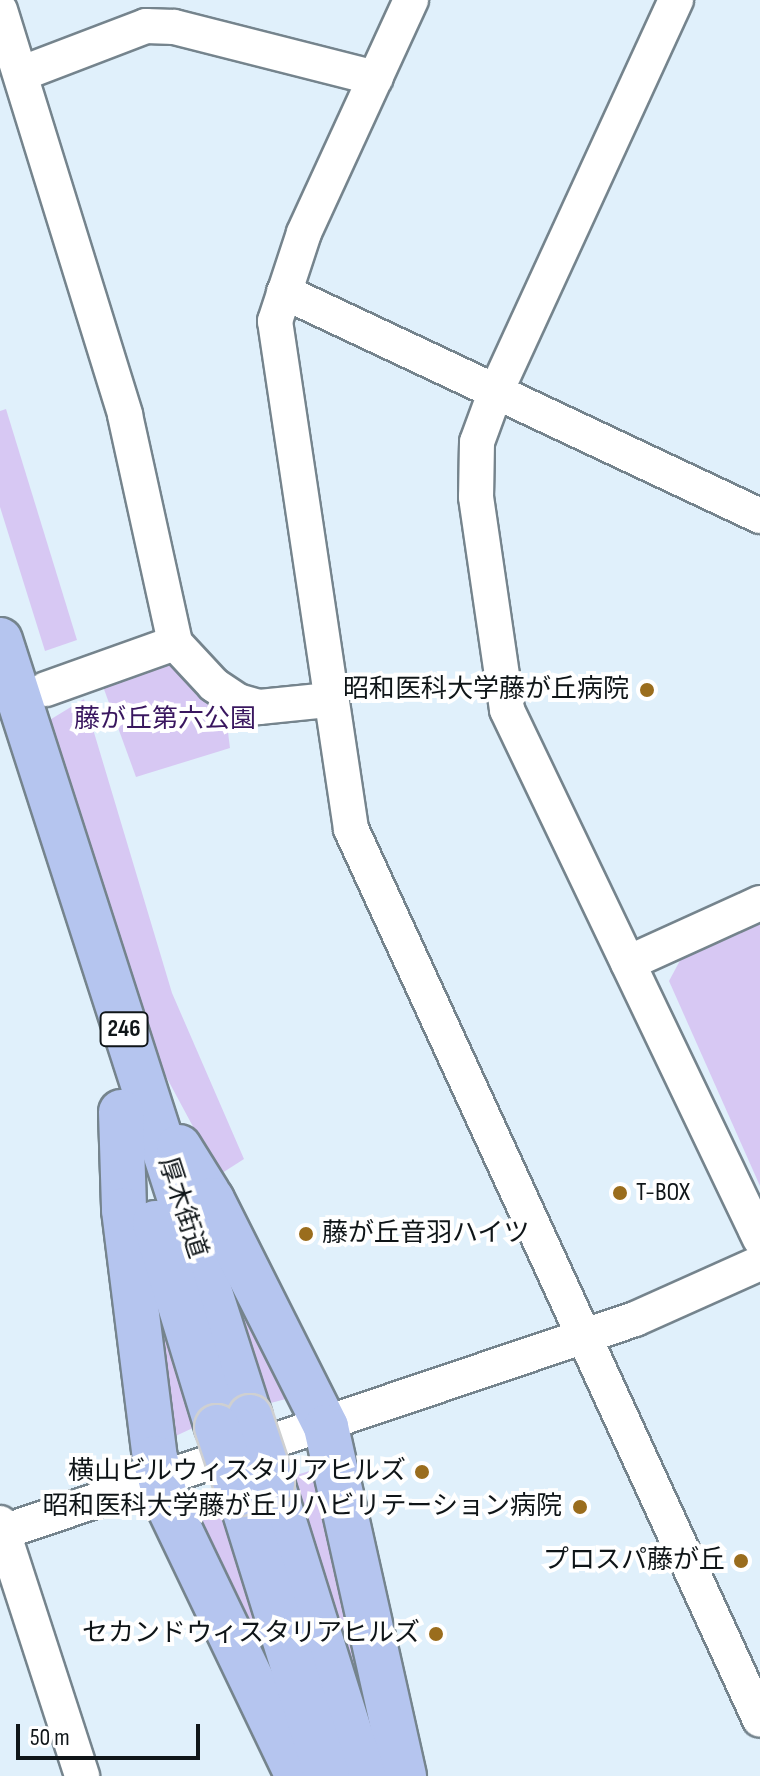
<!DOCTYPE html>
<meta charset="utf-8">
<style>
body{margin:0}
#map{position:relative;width:760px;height:1776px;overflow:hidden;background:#e0f0fb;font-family:"Sofia Sans Condensed","Noto Sans JP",sans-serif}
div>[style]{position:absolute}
.green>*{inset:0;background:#d7c8f3}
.roads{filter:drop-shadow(2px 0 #75848d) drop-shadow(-2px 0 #75848d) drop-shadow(0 2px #75848d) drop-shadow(0 -2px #75848d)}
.minor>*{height:34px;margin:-17px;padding:0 17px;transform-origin:17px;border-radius:17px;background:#fff}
.highway>*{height:44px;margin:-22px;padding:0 22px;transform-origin:22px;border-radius:22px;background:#b5c5ef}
.bridges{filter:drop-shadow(2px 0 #cfd0d1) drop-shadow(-2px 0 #cfd0d1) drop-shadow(0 2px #cfd0d1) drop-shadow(0 -2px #cfd0d1)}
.highway-bridge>*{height:44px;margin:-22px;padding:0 22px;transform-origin:22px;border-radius:22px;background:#b5c5ef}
.dots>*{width:22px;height:22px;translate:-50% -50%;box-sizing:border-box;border:4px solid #fff;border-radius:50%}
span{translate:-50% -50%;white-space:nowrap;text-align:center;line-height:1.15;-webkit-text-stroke:8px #fff;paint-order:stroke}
.shield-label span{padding:2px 6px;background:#fff;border:2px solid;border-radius:6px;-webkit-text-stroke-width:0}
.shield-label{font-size:24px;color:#0f1518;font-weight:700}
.poi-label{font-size:26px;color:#0f1518}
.right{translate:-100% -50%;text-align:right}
.left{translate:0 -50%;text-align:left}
.park-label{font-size:26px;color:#39165f}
.street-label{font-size:26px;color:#0f1518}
.scale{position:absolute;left:16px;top:1724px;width:184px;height:36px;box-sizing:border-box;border:4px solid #0f1518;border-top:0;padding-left:10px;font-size:24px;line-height:28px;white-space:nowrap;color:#0f1518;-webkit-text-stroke:6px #fff;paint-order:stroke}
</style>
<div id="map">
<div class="green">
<div style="clip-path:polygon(6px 409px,77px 640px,45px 651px,0 507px,0 411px)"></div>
<div style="clip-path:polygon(171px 662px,224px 699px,230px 748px,136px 777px,101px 681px)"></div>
<div style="clip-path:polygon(84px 699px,172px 993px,244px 1159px,219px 1175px,154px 1054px,48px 721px)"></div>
<div style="clip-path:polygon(760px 916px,760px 1186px,669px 981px,684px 953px)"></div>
<div style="clip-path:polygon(209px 1222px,297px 1396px,267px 1404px)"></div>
<div style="clip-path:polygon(141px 1250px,195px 1427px,167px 1440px)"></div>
<div style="clip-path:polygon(329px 1465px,385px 1776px,290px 1477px)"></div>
<div style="clip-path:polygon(218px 1504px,296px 1745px,187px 1516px)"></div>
</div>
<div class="roads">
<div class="minor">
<div style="left:411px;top:0;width:256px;rotate:114.7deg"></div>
<div style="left:304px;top:233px;width:93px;rotate:108.2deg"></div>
<div style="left:275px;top:321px;width:514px;rotate:81.49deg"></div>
<div style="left:351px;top:829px;width:980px;rotate:65.34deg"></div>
<div style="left:676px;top:0;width:433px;rotate:114.7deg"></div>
<div style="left:495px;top:393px;width:52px;rotate:110.2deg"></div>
<div style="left:477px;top:442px;width:55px;rotate:91deg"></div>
<div style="left:476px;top:497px;width:215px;rotate:81.7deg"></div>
<div style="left:507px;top:710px;width:586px;rotate:64.44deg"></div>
<div style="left:0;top:10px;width:424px;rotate:72.8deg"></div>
<div style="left:125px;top:415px;width:233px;rotate:77.6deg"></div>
<div style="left:175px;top:643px;width:57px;rotate:47.1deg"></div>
<div style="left:214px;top:685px;width:29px;rotate:34deg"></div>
<div style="left:238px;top:701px;width:22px;rotate:16deg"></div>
<div style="left:259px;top:707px;width:69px;rotate:-5.8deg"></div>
<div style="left:23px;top:73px;width:132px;rotate:-20.9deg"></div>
<div style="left:146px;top:26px;width:28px;rotate:2deg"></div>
<div style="left:174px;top:27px;width:208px;rotate:14.2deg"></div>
<div style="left:284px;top:292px;width:526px;rotate:25.2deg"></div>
<div style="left:46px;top:689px;width:137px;rotate:-19.6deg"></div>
<div style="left:628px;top:963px;width:145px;rotate:-24.4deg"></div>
<div style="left:0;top:1523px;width:266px;rotate:72deg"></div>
<div style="left:0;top:1533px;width:670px;rotate:-18.62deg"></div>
<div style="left:635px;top:1319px;width:137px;rotate:-24.1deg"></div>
</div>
<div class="highway">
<div style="left:0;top:640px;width:816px;rotate:72.16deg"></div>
<div style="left:121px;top:1112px;width:98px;rotate:88.2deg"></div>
<div style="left:124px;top:1210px;width:250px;rotate:82.9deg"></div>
<div style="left:155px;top:1458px;width:47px;rotate:75.1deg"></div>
<div style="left:167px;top:1503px;width:303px;rotate:64.4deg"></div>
<div style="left:179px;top:1147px;width:62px;rotate:58.1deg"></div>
<div style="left:212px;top:1200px;width:254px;rotate:63.3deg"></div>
<div style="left:326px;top:1427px;width:358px;rotate:77.4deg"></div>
<div style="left:155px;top:1223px;width:213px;rotate:73.1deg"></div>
<div style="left:272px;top:1483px;width:307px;rotate:72.7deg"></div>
<div style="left:239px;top:1493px;width:296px;rotate:72.7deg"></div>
</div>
</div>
<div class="bridges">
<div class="highway-bridge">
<div style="left:250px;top:1417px;width:70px;rotate:71.6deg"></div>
<div style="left:217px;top:1427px;width:70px;rotate:71.6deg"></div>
</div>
</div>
<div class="dots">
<div style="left:647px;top:690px;background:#9a6d1d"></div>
<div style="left:620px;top:1193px;background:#9a6d1d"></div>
<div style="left:306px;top:1234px;background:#9a6d1d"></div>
<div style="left:422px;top:1472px;background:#9a6d1d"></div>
<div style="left:580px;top:1507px;background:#9a6d1d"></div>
<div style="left:741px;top:1561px;background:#9a6d1d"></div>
<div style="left:436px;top:1634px;background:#9a6d1d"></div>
</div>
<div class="shield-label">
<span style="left:124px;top:1029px">246</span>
</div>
<div class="poi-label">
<span class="right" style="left:629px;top:690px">昭和医科大学藤が丘病院</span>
<span class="left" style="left:636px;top:1193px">T-BOX</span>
<span class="left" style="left:322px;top:1234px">藤が丘音羽ハイツ</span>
<span class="right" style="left:406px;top:1472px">横山ビルウィスタリアヒルズ</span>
<span class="right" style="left:562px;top:1507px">昭和医科大学藤が丘リハビリテーション病院</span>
<span class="right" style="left:725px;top:1561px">プロスパ藤が丘</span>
<span class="right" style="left:420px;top:1634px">セカンドウィスタリアヒルズ</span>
</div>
<div class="park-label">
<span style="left:165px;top:720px">藤が丘第六公園</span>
</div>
<div class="street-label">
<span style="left:182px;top:1208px;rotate:72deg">厚木街道</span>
</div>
<div class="scale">50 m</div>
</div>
